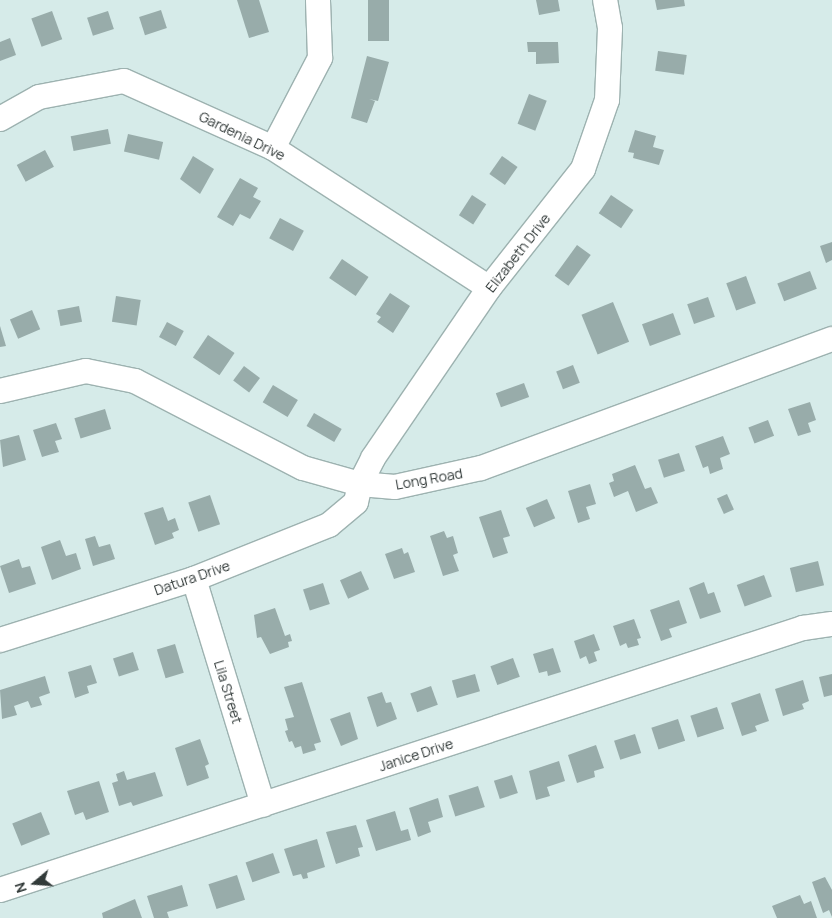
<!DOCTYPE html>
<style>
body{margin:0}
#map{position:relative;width:832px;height:918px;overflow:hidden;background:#d6ebe9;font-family:Manrope,sans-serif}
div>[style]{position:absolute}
.building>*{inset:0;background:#98acaa;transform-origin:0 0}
.roads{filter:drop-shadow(1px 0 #9db2b0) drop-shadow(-1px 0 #9db2b0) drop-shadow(0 1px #9db2b0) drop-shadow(0 -1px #9db2b0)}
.minor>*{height:24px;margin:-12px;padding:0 12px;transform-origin:12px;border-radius:12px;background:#fff}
span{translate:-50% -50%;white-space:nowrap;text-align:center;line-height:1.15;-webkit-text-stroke:4px #fff;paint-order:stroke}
.street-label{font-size:14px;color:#323a39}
.north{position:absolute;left:10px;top:858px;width:50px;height:50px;-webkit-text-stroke:4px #fff;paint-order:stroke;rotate:252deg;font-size:14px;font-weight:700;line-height:20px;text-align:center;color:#323a39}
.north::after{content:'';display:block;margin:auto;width:18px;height:22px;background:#323a39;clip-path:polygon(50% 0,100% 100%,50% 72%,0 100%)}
</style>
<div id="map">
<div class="building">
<div style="clip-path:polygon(237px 0,259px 0,269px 32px,249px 38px)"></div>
<div style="left:368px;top:0;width:21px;height:41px"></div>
<div style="clip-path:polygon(536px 0,558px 0,560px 11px,539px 15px)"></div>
<div style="clip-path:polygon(655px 0,684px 0,685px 6px,657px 10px)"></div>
<div style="left:161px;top:10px;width:19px;height:23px;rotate:72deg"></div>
<div style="left:52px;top:11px;width:30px;height:22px;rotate:70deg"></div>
<div style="left:108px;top:11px;width:19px;height:22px;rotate:72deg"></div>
<div style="clip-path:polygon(10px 38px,16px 55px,0 61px,0 42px)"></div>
<div style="clip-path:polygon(527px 42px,558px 42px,559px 63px,536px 64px,536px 52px,528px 52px)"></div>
<div style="left:658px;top:51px;width:29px;height:20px;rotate:8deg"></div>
<div style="clip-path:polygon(367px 56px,389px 62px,378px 101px,369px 99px,375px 101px,367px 123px,351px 118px)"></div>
<div style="left:529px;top:94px;width:19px;height:32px;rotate:21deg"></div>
<div style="left:108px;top:129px;width:15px;height:38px;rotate:79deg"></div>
<div style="clip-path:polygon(635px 130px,656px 136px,653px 147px,664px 150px,659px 165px,633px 158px,634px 153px,628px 152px)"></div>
<div style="left:128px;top:134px;width:36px;height:18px;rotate:13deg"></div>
<div style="left:45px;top:150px;width:19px;height:32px;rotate:62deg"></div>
<div style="clip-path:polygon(193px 156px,214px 169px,200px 194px,180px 179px)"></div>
<div style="left:502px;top:156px;width:19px;height:22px;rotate:35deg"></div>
<div style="clip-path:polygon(240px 178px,258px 188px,253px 197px,261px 201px,250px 219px,240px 214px,233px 226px,217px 217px)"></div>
<div style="left:472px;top:195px;width:17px;height:24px;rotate:33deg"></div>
<div style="left:611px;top:195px;width:27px;height:22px;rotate:34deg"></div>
<div style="left:280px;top:218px;width:27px;height:23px;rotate:28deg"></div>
<div style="clip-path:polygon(832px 242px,832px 260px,826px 263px,820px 246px)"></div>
<div style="left:577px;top:245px;width:17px;height:38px;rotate:36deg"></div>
<div style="left:342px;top:259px;width:32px;height:23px;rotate:34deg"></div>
<div style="left:810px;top:271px;width:19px;height:35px;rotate:69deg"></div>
<div style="left:746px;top:276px;width:29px;height:21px;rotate:70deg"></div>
<div style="clip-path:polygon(390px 293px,410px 306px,393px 333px,377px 322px,381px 317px,376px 314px)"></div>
<div style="left:116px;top:296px;width:25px;height:26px;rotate:9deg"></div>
<div style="left:708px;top:297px;width:21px;height:22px;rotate:71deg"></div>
<div style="left:613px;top:302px;width:43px;height:34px;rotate:68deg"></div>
<div style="left:79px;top:306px;width:16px;height:22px;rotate:79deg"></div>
<div style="left:32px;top:310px;width:21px;height:24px;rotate:67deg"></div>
<div style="left:673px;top:313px;width:23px;height:33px;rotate:70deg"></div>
<div style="left:167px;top:322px;width:19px;height:17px;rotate:28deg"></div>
<div style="clip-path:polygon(0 326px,6px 346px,0 347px)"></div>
<div style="left:208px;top:335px;width:32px;height:27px;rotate:34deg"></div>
<div style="left:573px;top:365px;width:19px;height:18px;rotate:69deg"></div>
<div style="left:244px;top:366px;width:20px;height:18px;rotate:37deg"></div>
<div style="left:524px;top:383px;width:15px;height:30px;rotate:70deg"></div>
<div style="left:273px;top:385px;width:29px;height:20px;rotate:31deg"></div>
<div style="clip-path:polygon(810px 402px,816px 420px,808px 423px,811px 432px,798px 436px,788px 409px)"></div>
<div style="left:105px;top:409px;width:21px;height:32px;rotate:73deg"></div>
<div style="left:314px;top:413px;width:32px;height:15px;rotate:30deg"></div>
<div style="left:768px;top:420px;width:17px;height:21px;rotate:69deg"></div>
<div style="clip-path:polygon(56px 423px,62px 439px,55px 441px,59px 452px,42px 457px,33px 430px)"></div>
<div style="clip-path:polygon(19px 435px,26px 460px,3px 467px,0 440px)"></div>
<div style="clip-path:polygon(723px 436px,730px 454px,720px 458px,723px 469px,710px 474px,708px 466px,703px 468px,695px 446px)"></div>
<div style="left:679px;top:453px;width:19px;height:22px;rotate:72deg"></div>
<div style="clip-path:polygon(635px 465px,645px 489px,651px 487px,658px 503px,636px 512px,628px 491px,614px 497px,609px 483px,614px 481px,612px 474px)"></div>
<div style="clip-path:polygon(590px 484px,596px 504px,586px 507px,590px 519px,578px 523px,568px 491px)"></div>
<div style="left:727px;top:494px;width:17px;height:11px;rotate:66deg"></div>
<div style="left:210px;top:495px;width:31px;height:23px;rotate:71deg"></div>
<div style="left:547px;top:499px;width:21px;height:23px;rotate:67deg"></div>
<div style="clip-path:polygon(163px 507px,168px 521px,175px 518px,179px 530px,172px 533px,174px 538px,155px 545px,144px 513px)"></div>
<div style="clip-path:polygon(501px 510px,510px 536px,503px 538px,508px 553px,493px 558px,479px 517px)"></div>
<div style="clip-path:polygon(444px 531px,447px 538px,453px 536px,458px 553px,453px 555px,459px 571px,443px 576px,430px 536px)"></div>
<div style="clip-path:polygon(95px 536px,99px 547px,110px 544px,115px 559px,93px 566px,85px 539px)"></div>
<div style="clip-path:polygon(60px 540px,66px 556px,76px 553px,81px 569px,52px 580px,41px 547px)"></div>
<div style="clip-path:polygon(402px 548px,404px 554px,408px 552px,415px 572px,394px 579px,385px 554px)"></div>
<div style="clip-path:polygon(19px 559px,22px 568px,30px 566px,36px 584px,9px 593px,0 566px)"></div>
<div style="left:818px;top:561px;width:25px;height:29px;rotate:76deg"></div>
<div style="left:361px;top:571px;width:20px;height:23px;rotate:66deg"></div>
<div style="left:764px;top:575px;width:23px;height:29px;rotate:70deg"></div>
<div style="clip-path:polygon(704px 582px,708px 594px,714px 592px,721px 612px,700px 619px,689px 588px)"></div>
<div style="left:323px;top:583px;width:22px;height:21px;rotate:72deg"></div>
<div style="clip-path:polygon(679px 600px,687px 623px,669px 629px,672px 637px,661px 641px,650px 610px)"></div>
<div style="clip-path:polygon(275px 608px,285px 636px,290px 634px,292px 641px,288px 642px,289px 647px,270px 654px,261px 637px,257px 638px,254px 615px)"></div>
<div style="clip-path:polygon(634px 619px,641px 638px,637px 639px,639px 645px,628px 648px,626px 643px,620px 646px,613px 626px)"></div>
<div style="clip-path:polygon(594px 634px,600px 650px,594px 652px,597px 661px,589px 664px,586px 656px,580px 659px,574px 641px)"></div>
<div style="left:175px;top:644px;width:30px;height:19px;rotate:73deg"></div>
<div style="clip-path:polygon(553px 648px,561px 672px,548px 676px,547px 671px,539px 673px,533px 654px)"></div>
<div style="left:133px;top:652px;width:19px;height:21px;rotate:72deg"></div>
<div style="left:513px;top:658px;width:20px;height:24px;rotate:70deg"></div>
<div style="clip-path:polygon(91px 665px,97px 683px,87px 686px,89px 693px,75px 698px,68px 672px)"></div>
<div style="left:475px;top:674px;width:18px;height:24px;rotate:74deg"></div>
<div style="clip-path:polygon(832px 674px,832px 695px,824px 697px,819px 677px)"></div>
<div style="clip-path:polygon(45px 676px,50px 693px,39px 697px,42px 705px,31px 708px,28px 701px,14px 706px,17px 715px,2px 719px,0 690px)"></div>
<div style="clip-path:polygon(803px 680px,809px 701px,802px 704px,804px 709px,783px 716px,775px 689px)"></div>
<div style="clip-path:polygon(302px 682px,321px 742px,314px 744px,316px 750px,303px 754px,301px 746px,295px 748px,292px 741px,289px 742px,285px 731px,288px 730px,285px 719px,294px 717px,284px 687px)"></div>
<div style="left:431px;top:686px;width:20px;height:22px;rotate:70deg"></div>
<div style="clip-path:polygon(382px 692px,386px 703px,391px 702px,397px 719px,377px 727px,367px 697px)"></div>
<div style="clip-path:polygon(760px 693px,769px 721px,755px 726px,757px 731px,742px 736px,731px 703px)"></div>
<div style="left:717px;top:707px;width:23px;height:28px;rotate:72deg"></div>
<div style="clip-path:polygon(350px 712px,358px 739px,341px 746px,330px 719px)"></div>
<div style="left:678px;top:719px;width:23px;height:28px;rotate:72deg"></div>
<div style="left:635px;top:734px;width:20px;height:22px;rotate:72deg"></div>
<div style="clip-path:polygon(200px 739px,209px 764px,205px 766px,209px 778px,187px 786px,175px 748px)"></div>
<div style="clip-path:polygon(596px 745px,604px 768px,594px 771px,595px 777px,577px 783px,568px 755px)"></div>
<div style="clip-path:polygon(559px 761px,565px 781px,547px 787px,550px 796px,536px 800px,529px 771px)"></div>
<div style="clip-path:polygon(124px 771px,127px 780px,155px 772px,163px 796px,133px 806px,131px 802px,119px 806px,112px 783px,118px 781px,116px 774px)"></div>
<div style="left:512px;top:775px;width:19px;height:19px;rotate:72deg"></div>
<div style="clip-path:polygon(99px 781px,109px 812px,86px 820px,83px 812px,75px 815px,67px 791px)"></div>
<div style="left:478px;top:786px;width:22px;height:31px;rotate:72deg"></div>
<div style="clip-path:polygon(438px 798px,443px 817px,428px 822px,431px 832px,418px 837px,409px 808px)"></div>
<div style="clip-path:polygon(395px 811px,401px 831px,408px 829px,411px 840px,376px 851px,366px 820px)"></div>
<div style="left:41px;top:812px;width:24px;height:31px;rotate:68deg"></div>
<div style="clip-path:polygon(356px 825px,363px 847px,358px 848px,360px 856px,336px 864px,326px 832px)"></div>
<div style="clip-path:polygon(317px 839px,325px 867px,307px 873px,308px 878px,303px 879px,301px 874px,293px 876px,284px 849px)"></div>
<div style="left:273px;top:853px;width:21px;height:29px;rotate:71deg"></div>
<div style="left:237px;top:875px;width:26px;height:30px;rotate:72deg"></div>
<div style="clip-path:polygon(825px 877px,832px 890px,832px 917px,829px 910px,823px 913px,812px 882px)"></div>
<div style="clip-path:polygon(182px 885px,188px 906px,167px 912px,169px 918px,154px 918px,147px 896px)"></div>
<div style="clip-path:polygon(800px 895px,804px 904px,811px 901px,817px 918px,777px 918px,772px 906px)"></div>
<div style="clip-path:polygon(135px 899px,142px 918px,103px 918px,102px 913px)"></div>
</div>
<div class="roads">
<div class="minor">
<div style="left:0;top:119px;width:45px;rotate:-29.4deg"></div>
<div style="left:39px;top:97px;width:86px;rotate:-10.7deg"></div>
<div style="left:124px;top:81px;width:163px;rotate:24.2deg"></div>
<div style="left:273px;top:148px;width:257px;rotate:32.9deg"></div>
<div style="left:273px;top:148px;width:102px;rotate:-62.4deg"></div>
<div style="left:320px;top:58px;width:58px;rotate:-92deg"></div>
<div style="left:0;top:391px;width:88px;rotate:-13.1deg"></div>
<div style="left:86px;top:371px;width:50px;rotate:11.5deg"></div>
<div style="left:135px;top:381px;width:189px;rotate:27.4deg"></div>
<div style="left:303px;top:468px;width:59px;rotate:15.7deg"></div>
<div style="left:360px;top:484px;width:35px;rotate:5deg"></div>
<div style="left:395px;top:487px;width:88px;rotate:-12.5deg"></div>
<div style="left:481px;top:468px;width:374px;rotate:-20.2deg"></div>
<div style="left:194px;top:579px;width:236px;rotate:73deg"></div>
<div style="left:0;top:640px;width:203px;rotate:-17.5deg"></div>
<div style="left:194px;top:579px;width:145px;rotate:-21.8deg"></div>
<div style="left:329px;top:525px;width:35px;rotate:-40deg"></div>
<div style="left:356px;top:502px;width:18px;rotate:-77deg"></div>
<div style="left:360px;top:484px;width:29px;rotate:-63deg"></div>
<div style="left:373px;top:458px;width:206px;rotate:-55.7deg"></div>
<div style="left:489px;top:288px;width:152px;rotate:-51.7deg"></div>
<div style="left:583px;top:169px;width:73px;rotate:-70.8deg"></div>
<div style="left:607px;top:100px;width:72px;rotate:-87.6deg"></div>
<div style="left:610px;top:28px;width:28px;rotate:-100deg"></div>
<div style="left:0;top:890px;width:845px;rotate:-18.07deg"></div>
<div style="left:803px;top:628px;width:29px;rotate:-8deg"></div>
</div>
</div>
<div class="street-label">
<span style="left:242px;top:136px;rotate:26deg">Gardenia Drive</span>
<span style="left:518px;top:253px;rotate:-52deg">Elizabeth Drive</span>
<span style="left:429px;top:479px;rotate:-10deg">Long Road</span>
<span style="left:192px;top:578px;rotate:-19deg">Datura Drive</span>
<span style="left:228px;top:692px;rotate:73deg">Lila Street</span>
<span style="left:416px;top:755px;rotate:-18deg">Janice Drive</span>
</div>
<div class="north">N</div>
</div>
